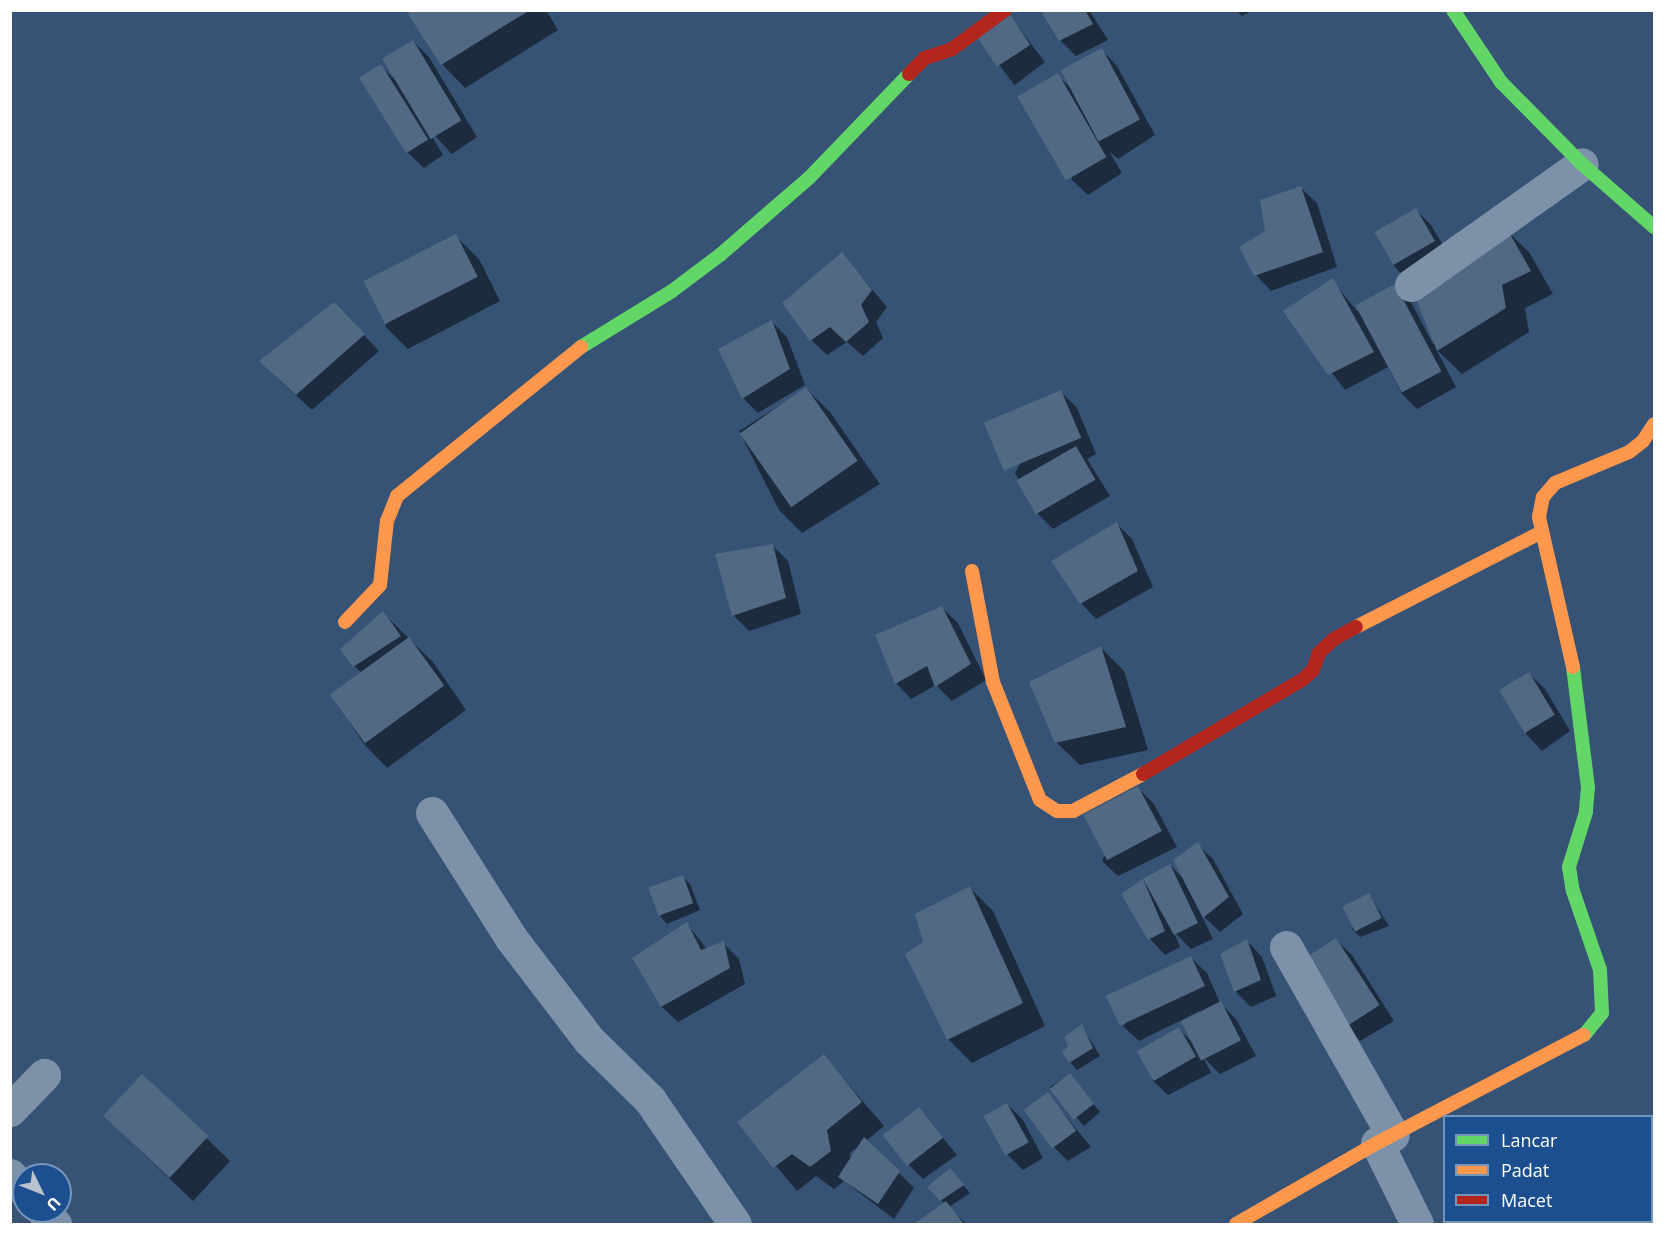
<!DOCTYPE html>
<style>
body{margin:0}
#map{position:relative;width:1665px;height:1235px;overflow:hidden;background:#365274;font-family:"Open Sans",sans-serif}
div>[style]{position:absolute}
.shadow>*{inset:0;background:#0007;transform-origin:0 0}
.building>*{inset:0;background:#526984;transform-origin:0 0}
.street>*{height:33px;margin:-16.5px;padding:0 16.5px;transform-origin:16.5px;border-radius:16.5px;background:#7d92a8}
.fast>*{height:14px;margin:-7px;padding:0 7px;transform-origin:7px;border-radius:7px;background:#63d668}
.slow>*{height:14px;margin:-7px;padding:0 7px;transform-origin:7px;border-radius:7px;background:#ff974d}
.jam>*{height:14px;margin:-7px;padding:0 7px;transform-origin:7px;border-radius:7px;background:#b3261e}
span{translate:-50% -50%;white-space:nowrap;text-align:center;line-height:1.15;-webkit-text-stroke:4.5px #1b4f8f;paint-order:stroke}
.frame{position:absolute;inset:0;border:12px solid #fff;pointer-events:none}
.legend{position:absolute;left:1443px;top:1115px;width:210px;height:108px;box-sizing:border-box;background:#1b4f8f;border:2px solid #7695bc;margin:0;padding:8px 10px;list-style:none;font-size:18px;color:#fff}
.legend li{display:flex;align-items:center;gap:12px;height:30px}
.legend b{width:30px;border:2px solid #7695bc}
.north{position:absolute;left:12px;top:1163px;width:60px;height:60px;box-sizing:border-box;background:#1b4f8f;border:2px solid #7695bc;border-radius:50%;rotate:133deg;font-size:16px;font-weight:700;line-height:24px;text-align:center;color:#fff}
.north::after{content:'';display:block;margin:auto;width:21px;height:27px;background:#b9c2ce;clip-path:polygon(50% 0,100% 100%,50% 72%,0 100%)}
</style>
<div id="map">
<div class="shadow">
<div style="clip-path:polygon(417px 10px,546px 10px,558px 30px,465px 88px,442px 64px)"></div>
<div style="clip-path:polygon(1051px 10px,1089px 10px,1108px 40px,1076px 56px,1060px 40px)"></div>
<div style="clip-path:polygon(1236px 10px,1253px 10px,1242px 16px)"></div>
<div style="left:1010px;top:16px;width:58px;height:38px;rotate:53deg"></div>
<div style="clip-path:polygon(413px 41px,429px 57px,477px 137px,452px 154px,437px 138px,409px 96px,443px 155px,424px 168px,408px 153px,381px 66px,400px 85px)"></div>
<div style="clip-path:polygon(1102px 50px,1117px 66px,1155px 135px,1118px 159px,1109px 151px,1122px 173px,1088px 195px,1072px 180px,1057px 75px,1071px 88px)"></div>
<div style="clip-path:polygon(1301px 188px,1317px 203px,1337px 267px,1271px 291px,1256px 275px,1267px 232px)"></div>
<div style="clip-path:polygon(1416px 210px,1431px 225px,1450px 257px,1410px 283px,1395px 267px,1377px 232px)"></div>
<div style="clip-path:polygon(1505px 229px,1529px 252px,1553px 294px,1525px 308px,1529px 332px,1462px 374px,1436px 349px,1456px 387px,1417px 409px,1402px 394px,1388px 367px,1345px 390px,1285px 311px,1332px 280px,1357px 311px,1395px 286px,1411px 302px,1433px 344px)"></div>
<div style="clip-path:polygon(455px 236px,479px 259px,500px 301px,408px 349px,385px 326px)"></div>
<div style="clip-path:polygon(842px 254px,887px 307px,876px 322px,883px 338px,863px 356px,847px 342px,827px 355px,811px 340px)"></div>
<div style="clip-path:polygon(350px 320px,379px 351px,312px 410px,276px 377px)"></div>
<div style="clip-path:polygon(772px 322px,787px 337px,805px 385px,758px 413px,743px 398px)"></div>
<div style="clip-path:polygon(806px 389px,830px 412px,880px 484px,802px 533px,779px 510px,739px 431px)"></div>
<div style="clip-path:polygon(1061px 392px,1077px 408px,1096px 454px,1087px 459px,1110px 496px,1053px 529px,1038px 514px,1015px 473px)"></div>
<div style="clip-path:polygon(1117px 524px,1132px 539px,1153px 587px,1096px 619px,1081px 603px)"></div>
<div style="clip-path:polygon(772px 545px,788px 561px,801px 614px,749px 631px,733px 615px)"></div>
<div style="clip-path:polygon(942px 608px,958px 623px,986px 680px,952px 701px,936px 685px,911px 699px,896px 683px)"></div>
<div style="clip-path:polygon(383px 613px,433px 662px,466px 710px,387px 768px,364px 744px,333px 697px,363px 674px,354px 666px)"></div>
<div style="clip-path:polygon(1101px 648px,1124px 671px,1148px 750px,1080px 765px,1056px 742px)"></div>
<div style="clip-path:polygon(1529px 674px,1545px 689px,1570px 731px,1542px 751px,1527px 735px,1502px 691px)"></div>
<div style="clip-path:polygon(1138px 788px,1154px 804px,1177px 847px,1118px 876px,1102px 861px)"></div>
<div style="clip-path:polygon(1197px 844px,1213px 859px,1243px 914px,1220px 932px,1201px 914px,1213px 939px,1191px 949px,1174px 932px,1180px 947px,1165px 955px,1150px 939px,1123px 894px,1170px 865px,1185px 880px)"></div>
<div style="clip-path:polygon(683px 877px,690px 884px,700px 910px,667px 924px,660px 916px)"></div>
<div style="clip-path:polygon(970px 888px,993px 911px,1045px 1026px,972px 1063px,948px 1039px,925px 943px)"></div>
<div style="clip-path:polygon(1369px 895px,1389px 926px,1360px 937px,1352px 929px)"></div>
<div style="clip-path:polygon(687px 924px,707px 949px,723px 943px,739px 959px,745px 984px,678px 1022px,662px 1007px,634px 958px)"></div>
<div style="clip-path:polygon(1336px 940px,1352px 955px,1394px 1021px,1360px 1041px,1344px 1026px)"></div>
<div style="clip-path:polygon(1247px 941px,1262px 957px,1276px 996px,1251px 1007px,1235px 991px)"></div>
<div style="clip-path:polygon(1191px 958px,1207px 973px,1220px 1003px,1236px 1019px,1256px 1056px,1220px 1074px,1203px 1057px,1211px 1073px,1168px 1095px,1152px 1080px,1179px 1029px,1196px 1046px,1200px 1011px,1139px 1041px,1123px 1026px)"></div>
<div style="clip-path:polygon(1082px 1026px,1100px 1056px,1077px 1070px,1070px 1062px)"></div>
<div style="clip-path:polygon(evenodd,824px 1056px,884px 1126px,866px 1141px,914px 1188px,894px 1219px,844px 1181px,834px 1189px,816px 1176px,797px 1191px,739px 1122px,824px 1056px,861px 1144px,851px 1161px,850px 1153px,861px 1144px)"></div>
<div style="clip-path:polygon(1070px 1075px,1100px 1112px,1084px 1126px,1050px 1087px)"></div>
<div style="clip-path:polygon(142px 1076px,230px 1161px,193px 1201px,128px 1139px)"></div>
<div style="clip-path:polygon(1048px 1094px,1091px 1147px,1068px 1161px,1053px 1146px)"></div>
<div style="clip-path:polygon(1007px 1104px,1023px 1120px,1043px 1158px,1023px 1170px,1007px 1154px)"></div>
<div style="clip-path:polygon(919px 1109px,957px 1155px,923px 1179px,907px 1163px)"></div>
<div style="clip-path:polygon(950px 1170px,970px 1193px,949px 1207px,966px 1224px,916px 1224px,945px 1204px,929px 1187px)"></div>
</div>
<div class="building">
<div style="clip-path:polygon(414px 10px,530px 10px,441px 65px,408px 14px)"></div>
<div style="clip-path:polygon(1048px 10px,1085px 10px,1093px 24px,1059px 41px,1042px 13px)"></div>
<div style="left:1010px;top:14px;width:37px;height:40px;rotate:57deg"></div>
<div style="left:413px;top:40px;width:94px;height:36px;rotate:59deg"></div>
<div style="left:1102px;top:48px;width:81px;height:47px;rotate:62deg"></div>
<div style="left:381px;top:64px;width:89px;height:26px;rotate:58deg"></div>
<div style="left:1058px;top:73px;width:97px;height:47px;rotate:60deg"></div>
<div style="clip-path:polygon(1301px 186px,1323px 252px,1254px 276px,1239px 247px,1265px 231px,1260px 200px)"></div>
<div style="left:1416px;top:208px;width:38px;height:48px;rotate:60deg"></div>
<div style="clip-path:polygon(1506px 227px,1531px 271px,1502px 285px,1506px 308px,1437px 351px,1413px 292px)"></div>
<div style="left:456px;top:234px;width:48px;height:104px;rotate:63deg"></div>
<div style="clip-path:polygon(842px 252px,872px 290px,861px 305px,869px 322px,846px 342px,830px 327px,810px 341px,782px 303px)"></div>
<div style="clip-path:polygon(1333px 278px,1374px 352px,1328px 375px,1283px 311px)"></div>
<div style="left:1395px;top:284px;width:99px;height:45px;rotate:62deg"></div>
<div style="clip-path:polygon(334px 302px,365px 334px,296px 395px,259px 361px)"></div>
<div style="clip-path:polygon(772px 320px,790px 369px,742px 399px,718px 349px)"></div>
<div style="left:806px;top:387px;width:90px;height:81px;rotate:55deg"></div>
<div style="left:1061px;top:390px;width:52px;height:84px;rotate:67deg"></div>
<div style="left:1076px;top:446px;width:39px;height:69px;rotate:60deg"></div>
<div style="clip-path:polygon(1117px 522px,1138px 571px,1080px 604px,1051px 561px)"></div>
<div style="clip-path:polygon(773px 544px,786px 598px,732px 616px,715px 554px)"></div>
<div style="clip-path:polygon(942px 606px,971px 664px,935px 687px,927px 666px,895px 684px,875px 635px)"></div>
<div style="clip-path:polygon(383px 611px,401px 636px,353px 667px,340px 649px)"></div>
<div style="left:409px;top:637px;width:60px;height:98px;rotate:54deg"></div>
<div style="clip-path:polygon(1101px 646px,1126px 727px,1055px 743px,1029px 682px)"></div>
<div style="left:1529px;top:672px;width:50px;height:35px;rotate:59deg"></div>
<div style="left:1138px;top:786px;width:51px;height:62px;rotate:62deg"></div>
<div style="clip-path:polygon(1198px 842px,1229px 897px,1203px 918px,1173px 860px)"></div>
<div style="clip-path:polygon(1170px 864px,1198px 923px,1174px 935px,1143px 879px)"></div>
<div style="left:683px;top:875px;width:30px;height:37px;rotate:70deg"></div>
<div style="clip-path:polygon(1143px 879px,1165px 931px,1148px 940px,1121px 894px)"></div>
<div style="clip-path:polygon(970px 886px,1023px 1003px,947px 1040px,905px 954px,923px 942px,915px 914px)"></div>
<div style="left:1369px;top:893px;width:28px;height:30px;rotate:63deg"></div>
<div style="clip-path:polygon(687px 922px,701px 950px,724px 941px,730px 968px,661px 1007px,632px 958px)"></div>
<div style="left:1336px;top:938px;width:80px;height:44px;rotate:57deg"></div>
<div style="clip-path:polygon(1247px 939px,1261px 980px,1234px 992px,1220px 954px)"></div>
<div style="left:1191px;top:956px;width:33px;height:94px;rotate:65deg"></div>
<div style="left:1221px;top:1001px;width:44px;height:45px;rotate:63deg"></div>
<div style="clip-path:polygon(1082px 1024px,1093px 1048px,1069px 1063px,1062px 1052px,1068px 1046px,1064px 1037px)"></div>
<div style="left:1179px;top:1027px;width:34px;height:49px;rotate:60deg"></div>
<div style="clip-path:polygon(824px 1054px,862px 1102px,827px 1130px,831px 1151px,810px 1167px,792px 1154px,773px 1168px,737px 1122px)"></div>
<div style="left:1070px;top:1073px;width:39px;height:26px;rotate:52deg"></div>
<div style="left:142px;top:1074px;width:91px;height:57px;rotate:43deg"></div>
<div style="left:1048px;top:1092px;width:48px;height:30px;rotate:54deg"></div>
<div style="left:1007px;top:1103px;width:45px;height:27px;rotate:61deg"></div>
<div style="left:919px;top:1107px;width:39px;height:46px;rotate:52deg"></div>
<div style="clip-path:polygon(864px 1137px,900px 1171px,878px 1204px,838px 1177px)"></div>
<div style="clip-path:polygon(950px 1168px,964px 1185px,940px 1201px,927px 1187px)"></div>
<div style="clip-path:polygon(946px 1201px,964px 1224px,914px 1224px)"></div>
</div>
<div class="street">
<div style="left:1411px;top:285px;width:209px;rotate:-35.3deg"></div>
<div style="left:432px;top:813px;width:148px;rotate:57.7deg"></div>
<div style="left:511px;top:938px;width:128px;rotate:52.6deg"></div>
<div style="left:589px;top:1040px;width:86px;rotate:44.5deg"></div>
<div style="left:650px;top:1100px;width:150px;rotate:55.6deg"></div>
<div style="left:1286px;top:947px;width:216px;rotate:60.4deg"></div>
<div style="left:10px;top:1110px;width:49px;rotate:-45.8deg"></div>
<div style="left:1377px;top:1143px;width:90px;rotate:63.7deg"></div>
<div style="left:10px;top:1175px;width:21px;rotate:47deg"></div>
<div style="left:43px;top:1211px;width:18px;rotate:47deg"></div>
</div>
<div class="fast">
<div style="left:1453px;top:10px;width:87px;rotate:56.3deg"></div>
<div style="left:1501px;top:82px;width:115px;rotate:45.4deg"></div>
<div style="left:1582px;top:164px;width:96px;rotate:41.2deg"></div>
<div style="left:581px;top:347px;width:107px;rotate:-31.6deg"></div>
<div style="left:672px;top:291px;width:60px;rotate:-36.9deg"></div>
<div style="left:720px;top:255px;width:118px;rotate:-40.9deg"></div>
<div style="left:809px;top:178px;width:144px;rotate:-46.1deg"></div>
<div style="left:1573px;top:667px;width:121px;rotate:82.9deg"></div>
<div style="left:1588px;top:787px;width:25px;rotate:95deg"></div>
<div style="left:1586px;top:812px;width:58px;rotate:107.2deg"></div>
<div style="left:1569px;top:867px;width:24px;rotate:81deg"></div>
<div style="left:1573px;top:891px;width:83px;rotate:71.1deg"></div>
<div style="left:1600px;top:970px;width:43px;rotate:87.3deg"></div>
<div style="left:1602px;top:1013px;width:28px;rotate:129deg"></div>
</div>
<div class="slow">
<div style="left:972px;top:571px;width:113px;rotate:79.3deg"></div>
<div style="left:993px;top:682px;width:127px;rotate:68.3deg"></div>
<div style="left:1040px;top:800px;width:20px;rotate:33deg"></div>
<div style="left:1057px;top:811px;width:16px"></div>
<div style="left:1073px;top:811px;width:79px;rotate:-27.9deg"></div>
<div style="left:345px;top:622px;width:51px;rotate:-46.6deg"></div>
<div style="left:380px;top:585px;width:64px;rotate:-83.8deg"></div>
<div style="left:387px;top:521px;width:27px;rotate:-68deg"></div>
<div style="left:397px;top:496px;width:237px;rotate:-39deg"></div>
<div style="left:1356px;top:627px;width:209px;rotate:-27.1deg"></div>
<div style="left:1573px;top:667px;width:154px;rotate:-102.8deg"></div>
<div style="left:1539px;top:517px;width:20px;rotate:-79deg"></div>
<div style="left:1543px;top:497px;width:18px;rotate:-49deg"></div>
<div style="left:1555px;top:483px;width:80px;rotate:-22.7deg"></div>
<div style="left:1629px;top:452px;width:18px;rotate:-38deg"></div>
<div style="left:1643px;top:441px;width:20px;rotate:-57deg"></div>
<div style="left:1236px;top:1224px;width:163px;rotate:-29.9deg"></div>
<div style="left:1377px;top:1143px;width:233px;rotate:-27.6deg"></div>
</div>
<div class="jam">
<div style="left:909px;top:74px;width:23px;rotate:-45deg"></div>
<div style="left:925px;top:58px;width:28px;rotate:-18deg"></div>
<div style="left:952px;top:49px;width:66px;rotate:-36.3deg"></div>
<div style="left:1143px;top:774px;width:185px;rotate:-30.6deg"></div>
<div style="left:1302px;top:680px;width:15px;rotate:-42deg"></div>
<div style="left:1313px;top:670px;width:18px;rotate:-71deg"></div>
<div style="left:1319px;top:653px;width:21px;rotate:-43deg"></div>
<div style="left:1334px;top:639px;width:25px;rotate:-29deg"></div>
</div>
<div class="frame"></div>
<ul class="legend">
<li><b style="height:8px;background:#63d668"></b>Lancar</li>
<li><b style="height:8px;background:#ff974d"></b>Padat</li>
<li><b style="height:8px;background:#b3261e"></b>Macet</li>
</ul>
<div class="north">U</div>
</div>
